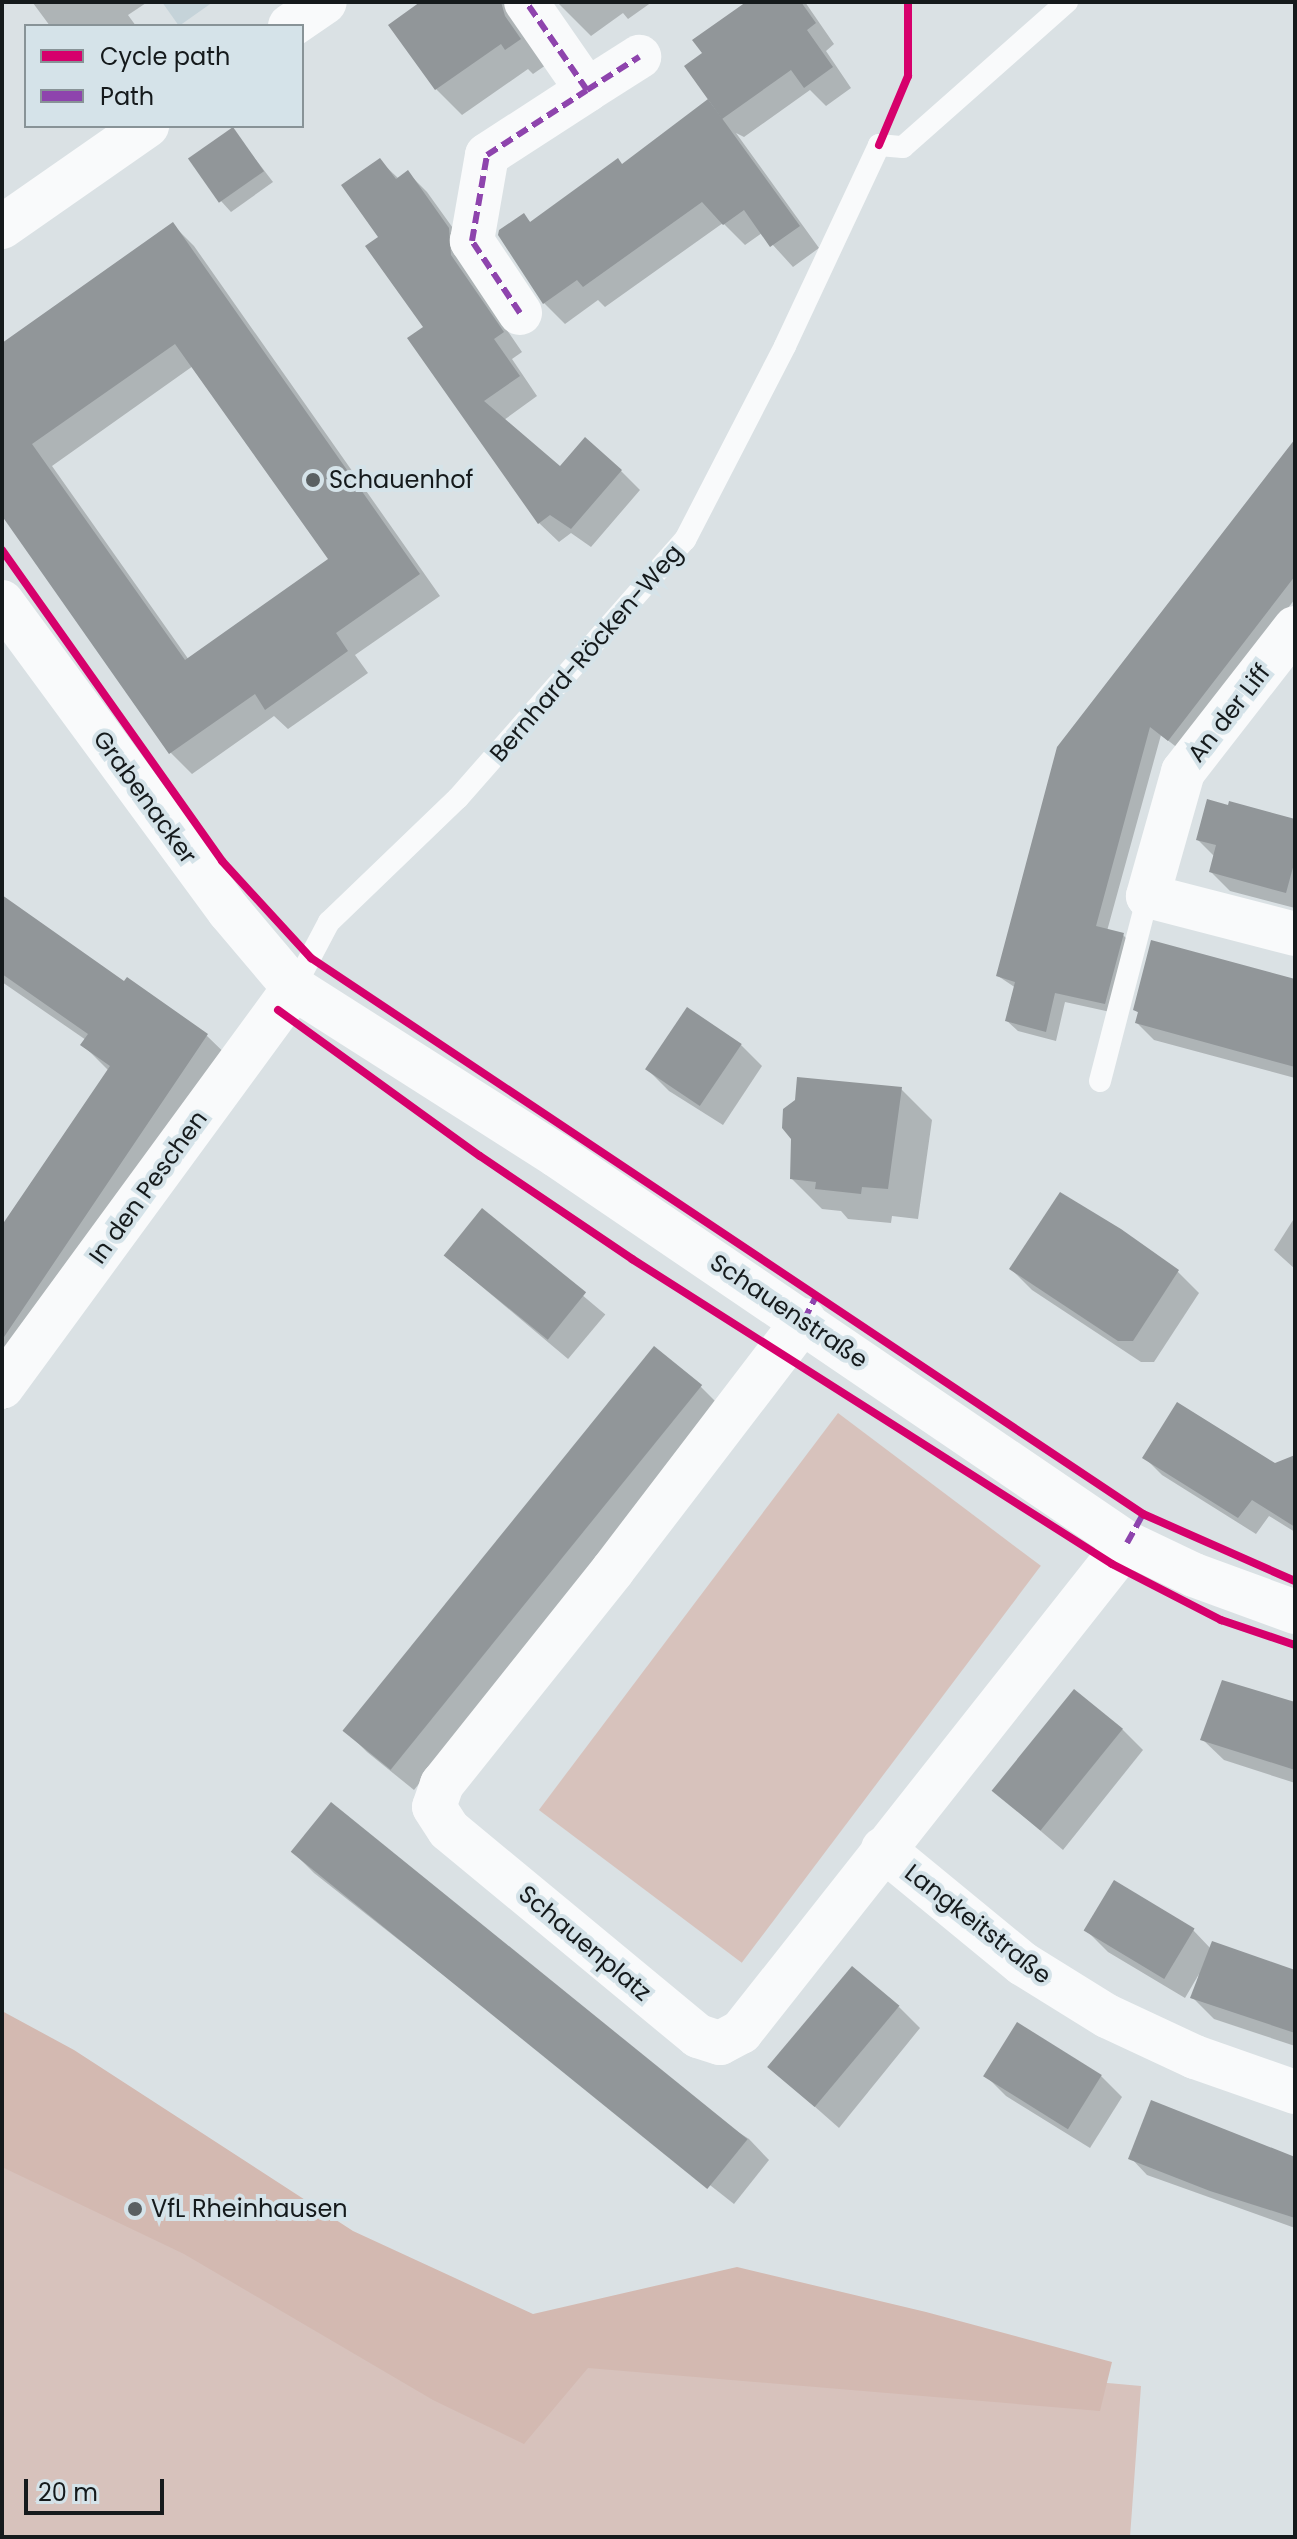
<!DOCTYPE html>
<meta charset="utf-8">
<style>
body{margin:0}
#map{position:relative;width:1297px;height:2539px;overflow:hidden;background:#dae1e4;font-family:Poppins,sans-serif}
div>[style]{position:absolute}
.built>*{inset:0;background:#c5d3d9}
.green>*{inset:0;background:#d7c2bc;transform-origin:0 0}
.forest>*{inset:0;background:#d3b9b1}
.shadow>*{inset:0;background:#0003;transform-origin:0 0}
.building>*{inset:0;background:#919699;transform-origin:0 0}
.service>*{height:22px;margin:-11px;padding:0 11px;transform-origin:11px;border-radius:11px;background:#f9fafb}
.minor>*{height:44px;margin:-22px;padding:0 22px;transform-origin:22px;border-radius:22px;background:#f9fafb}
.quiet>*{height:6px;margin-top:-3px;transform-origin:0;background:repeating-linear-gradient(90deg,#8e44ad 0 12px,transparent 0 18px)}
.cycleway>*{height:8px;margin:-4px;padding:0 4px;transform-origin:4px;border-radius:4px;background:#d6006c}
.dots>*{width:22px;height:22px;translate:-50% -50%;box-sizing:border-box;border:4px solid #d5e3e9;border-radius:50%}
span{translate:-50% -50%;white-space:nowrap;text-align:center;line-height:1.15;-webkit-text-stroke:8px #d5e3e9;paint-order:stroke}
.poi-label{font-size:24px;color:#151a1c}
.left{translate:0 -50%;text-align:left}
.street-label{font-size:24px;color:#151a1c}
.frame{position:absolute;inset:0;border:4px solid #151a1c;pointer-events:none}
.legend{position:absolute;left:24px;top:24px;width:280px;height:104px;box-sizing:border-box;background:#d5e3e9;border:2px solid #889397;margin:0;padding:10px 14px;list-style:none;font-size:24px;color:#151a1c}
.legend li{display:flex;align-items:center;gap:16px;height:40px}
.legend b{width:40px;border:2px solid #889397}
.scale{position:absolute;left:24px;top:2479px;width:140px;height:36px;box-sizing:border-box;border:4px solid #151a1c;border-top:0;padding-left:10px;font-size:24px;line-height:28px;white-space:nowrap;color:#151a1c;-webkit-text-stroke:6px #d5e3e9;paint-order:stroke}
</style>
<div id="map">
<div class="built">
<div style="clip-path:polygon(162px 2px,213px 2px,179px 26px)"></div>
</div>
<div class="green">
<div style="left:838px;top:1413px;width:254px;height:497px;rotate:37deg"></div>
<div style="clip-path:polygon(2px 2087px,533px 2331px,1141px 2386px,1130px 2537px,2px 2537px)"></div>
</div>
<div class="forest">
<div style="clip-path:polygon(2px 2011px,74px 2050px,353px 2231px,533px 2314px,737px 2267px,926px 2312px,1112px 2362px,1100px 2411px,588px 2368px,524px 2444px,433px 2400px,184px 2254px,2px 2167px)"></div>
</div>
<div class="shadow">
<div style="clip-path:polygon(424px 2px,652px 2px,628px 19px,623px 13px,591px 36px,559px 4px,552px 2px,546px 65px,533px 74px,528px 69px,462px 115px,436px 89px,391px 25px)"></div>
<div style="clip-path:polygon(749px 2px,805px 2px,834px 44px,826px 51px,851px 88px,826px 106px,810px 90px,744px 137px,736px 133px,819px 248px,793px 267px,762px 233px,745px 245px,723px 223px,605px 307px,598px 300px,565px 324px,544px 303px,524px 216px,531px 223px,715px 109px,704px 54px)"></div>
<div style="clip-path:polygon(33px 3px,145px 2px,146px 3px,128px 15px,136px 26px,50px 26px)"></div>
<div style="clip-path:polygon(233px 130px,273px 182px,231px 212px,221px 201px)"></div>
<div style="clip-path:polygon(379px 160px,399px 179px,408px 173px,427px 192px,468px 249px,470px 276px,522px 352px,512px 359px,537px 396px,504px 420px,560px 469px,621px 471px,640px 490px,591px 547px,571px 533px,559px 542px,539px 523px,410px 338px,426px 327px,381px 237px)"></div>
<div style="clip-path:polygon(evenodd,173px 225px,194px 246px,440px 596px,355px 655px,368px 673px,288px 729px,274px 716px,192px 774px,171px 753px,2px 513px,2px 345px,173px 225px,193px 366px,330px 560px,189px 660px,52px 466px,193px 366px)"></div>
<div style="clip-path:polygon(1295px 442px,1295px 599px,1179px 749px,1161px 735px,1107px 931px,1123px 935px,1133px 945px,1115px 1013px,1065px 1002px,1056px 1041px,1018px 1031px,1007px 1021px,1016px 988px,998px 976px)"></div>
<div style="clip-path:polygon(1295px 822px,1295px 908px,1230px 891px,1211px 872px,1215px 857px,1198px 840px)"></div>
<div style="clip-path:polygon(2px 898px,124px 984px,127px 980px,207px 1036px,238px 1066px,7px 1409px,2px 1405px,2px 1229px,109px 1071px,83px 1045px,86px 1040px,2px 982px)"></div>
<div style="clip-path:polygon(1295px 982px,1295px 1078px,1154px 1040px,1137px 1023px,1140px 1014px,1135px 1010px)"></div>
<div style="clip-path:polygon(741px 1045px,762px 1066px,723px 1125px,669px 1091px,648px 1070px)"></div>
<div style="clip-path:polygon(901px 1089px,932px 1120px,918px 1219px,892px 1216px,891px 1223px,848px 1219px,841px 1211px,822px 1209px,792px 1179px)"></div>
<div style="left:482px;top:1211px;width:161px;height:58px;rotate:40deg"></div>
<div style="clip-path:polygon(1295px 1217px,1295px 1269px,1274px 1250px)"></div>
<div style="clip-path:polygon(1120px 1230px,1178px 1272px,1199px 1293px,1154px 1362px,1141px 1362px,1032px 1290px,1011px 1269px)"></div>
<div style="clip-path:polygon(700px 1386px,721px 1407px,414px 1790px,367px 1752px,346px 1731px)"></div>
<div style="clip-path:polygon(1145px 1458px,1295px 1478px,1295px 1532px,1269px 1516px,1256px 1534px,1162px 1475px)"></div>
<div style="clip-path:polygon(1295px 1704px,1295px 1783px,1224px 1760px,1202px 1739px)"></div>
<div style="clip-path:polygon(1122px 1729px,1143px 1750px,1063px 1850px,995px 1792px)"></div>
<div style="clip-path:polygon(293px 1852px,749px 2139px,769px 2160px,734px 2204px,314px 1873px)"></div>
<div style="clip-path:polygon(1193px 1930px,1211px 1949px,1295px 1973px,1295px 2046px,1214px 2019px,1193px 1998px,1199px 1974px,1185px 1998px,1108px 1952px,1087px 1931px)"></div>
<div style="clip-path:polygon(899px 2007px,920px 2028px,839px 2128px,771px 2068px)"></div>
<div style="clip-path:polygon(985px 2075px,1101px 2076px,1122px 2097px,1090px 2148px,1006px 2096px)"></div>
<div style="clip-path:polygon(1131px 2158px,1295px 2159px,1295px 2228px,1147px 2175px)"></div>
</div>
<div class="building">
<div style="clip-path:polygon(420px 2px,501px 2px,505px 16px,521px 39px,505px 50px,501px 44px,435px 90px,388px 25px)"></div>
<div style="clip-path:polygon(746px 2px,801px 2px,816px 23px,807px 30px,833px 67px,804px 88px,791px 70px,722px 119px,684px 66px,702px 53px,692px 40px)"></div>
<div style="clip-path:polygon(708px 99px,800px 226px,770px 247px,744px 210px,723px 225px,702px 202px,583px 287px,577px 280px,543px 304px,498px 235px,499px 230px,524px 213px,530px 222px,618px 158px,622px 164px)"></div>
<div style="left:233px;top:127px;width:54px;height:55px;rotate:55deg"></div>
<div style="clip-path:polygon(380px 158px,396px 179px,408px 170px,449px 228px,451px 255px,504px 332px,494px 339px,520px 376px,484px 401px,560px 466px,585px 437px,622px 470px,571px 529px,550px 515px,538px 524px,407px 338px,423px 327px,365px 246px,378px 237px,341px 185px)"></div>
<div style="clip-path:polygon(evenodd,173px 222px,420px 574px,336px 633px,348px 651px,265px 710px,255px 694px,169px 754px,2px 516px,2px 343px,173px 222px,175px 344px,328px 559px,185px 660px,32px 444px,175px 344px)"></div>
<div style="clip-path:polygon(1295px 439px,1295px 576px,1168px 741px,1150px 727px,1096px 926px,1124px 933px,1105px 1004px,1055px 993px,1046px 1032px,1005px 1021px,1015px 982px,996px 976px,1057px 747px)"></div>
<div style="clip-path:polygon(1207px 799px,1228px 805px,1229px 801px,1295px 819px,1295px 860px,1286px 893px,1209px 872px,1216px 845px,1196px 840px)"></div>
<div style="clip-path:polygon(2px 895px,124px 981px,127px 977px,208px 1034px,2px 1340px,2px 1225px,110px 1066px,80px 1045px,88px 1034px,2px 974px)"></div>
<div style="clip-path:polygon(1151px 940px,1295px 979px,1295px 1067px,1135px 1023px,1138px 1012px,1133px 1010px)"></div>
<div style="left:687px;top:1007px;width:66px;height:75px;rotate:34deg"></div>
<div style="clip-path:polygon(797px 1077px,902px 1087px,888px 1189px,862px 1187px,861px 1194px,815px 1189px,816px 1182px,790px 1179px,791px 1139px,782px 1128px,783px 1109px,795px 1100px)"></div>
<div style="clip-path:polygon(1060px 1192px,1121px 1229px,1179px 1270px,1133px 1341px,1118px 1341px,1009px 1269px)"></div>
<div style="left:482px;top:1208px;width:134px;height:61px;rotate:39deg"></div>
<div style="left:654px;top:1346px;width:62px;height:495px;rotate:39deg"></div>
<div style="clip-path:polygon(1177px 1402px,1275px 1463px,1295px 1455px,1295px 1527px,1252px 1500px,1238px 1518px,1142px 1458px)"></div>
<div style="clip-path:polygon(1222px 1680px,1295px 1702px,1295px 1770px,1200px 1740px)"></div>
<div style="left:1074px;top:1689px;width:63px;height:131px;rotate:39deg"></div>
<div style="left:331px;top:1802px;width:536px;height:64px;rotate:39deg"></div>
<div style="left:1114px;top:1880px;width:94px;height:59px;rotate:31deg"></div>
<div style="clip-path:polygon(1212px 1941px,1295px 1970px,1295px 2033px,1190px 1998px)"></div>
<div style="left:852px;top:1966px;width:62px;height:132px;rotate:40deg"></div>
<div style="left:1017px;top:2022px;width:100px;height:64px;rotate:32deg"></div>
<div style="clip-path:polygon(1151px 2100px,1295px 2157px,1295px 2218px,1210px 2191px,1128px 2159px)"></div>
</div>
<div class="service">
<div style="left:294px;top:988px;width:75px;rotate:-62.1deg"></div>
<div style="left:329px;top:922px;width:179px;rotate:-43.9deg"></div>
<div style="left:458px;top:798px;width:344px;rotate:-48.7deg"></div>
<div style="left:685px;top:540px;width:218px;rotate:-62.7deg"></div>
<div style="left:785px;top:346px;width:222px;rotate:-64.9deg"></div>
<div style="left:879px;top:145px;width:24px;rotate:5deg"></div>
<div style="left:903px;top:147px;width:219px;rotate:-41.5deg"></div>
<div style="left:1100px;top:1081px;width:191px;rotate:-75.5deg"></div>
</div>
<div class="minor">
<div style="left:290px;top:26px;width:42px;rotate:-34.4deg"></div>
<div style="left:587px;top:90px;width:62px;rotate:-32.4deg"></div>
<div style="left:2px;top:227px;width:177px;rotate:-34.9deg"></div>
<div style="left:520px;top:313px;width:87px;rotate:-123.7deg"></div>
<div style="left:472px;top:241px;width:87px;rotate:-80.1deg"></div>
<div style="left:487px;top:155px;width:119px;rotate:-33deg"></div>
<div style="left:587px;top:90px;width:107px;rotate:-124.7deg"></div>
<div style="left:2px;top:602px;width:383px;rotate:53.7deg"></div>
<div style="left:229px;top:911px;width:101px;rotate:49.8deg"></div>
<div style="left:294px;top:988px;width:311px;rotate:32.5deg"></div>
<div style="left:556px;top:1155px;width:690px;rotate:34.2deg"></div>
<div style="left:1127px;top:1543px;width:74px;rotate:25.5deg"></div>
<div style="left:1194px;top:1575px;width:108px;rotate:20.1deg"></div>
<div style="left:1295px;top:628px;width:182px;rotate:127.9deg"></div>
<div style="left:1183px;top:772px;width:129px;rotate:105.8deg"></div>
<div style="left:1148px;top:896px;width:152px;rotate:14.5deg"></div>
<div style="left:804px;top:1320px;width:315px;rotate:127.4deg"></div>
<div style="left:613px;top:1570px;width:274px;rotate:128.6deg"></div>
<div style="left:442px;top:1784px;width:24px;rotate:109deg"></div>
<div style="left:434px;top:1807px;width:27px;rotate:57deg"></div>
<div style="left:449px;top:1830px;width:323px;rotate:39.6deg"></div>
<div style="left:698px;top:2036px;width:23px;rotate:18deg"></div>
<div style="left:720px;top:2043px;width:24px;rotate:-28deg"></div>
<div style="left:741px;top:2032px;width:623px;rotate:-51.71deg"></div>
<div style="left:2px;top:1387px;width:494px;rotate:-53.8deg"></div>
<div style="left:883px;top:1849px;width:181px;rotate:39.4deg"></div>
<div style="left:1023px;top:1964px;width:99px;rotate:31.8deg"></div>
<div style="left:1107px;top:2016px;width:97px;rotate:25deg"></div>
<div style="left:1195px;top:2057px;width:106px;rotate:19.3deg"></div>
</div>
<div class="quiet">
<div style="left:587px;top:90px;width:62px;rotate:-32.4deg"></div>
<div style="left:520px;top:313px;width:87px;rotate:-123.7deg"></div>
<div style="left:472px;top:241px;width:87px;rotate:-80.1deg"></div>
<div style="left:487px;top:155px;width:119px;rotate:-33deg"></div>
<div style="left:587px;top:90px;width:107px;rotate:-124.7deg"></div>
<div style="left:804px;top:1320px;width:27px;rotate:-63deg"></div>
<div style="left:1127px;top:1543px;width:33px;rotate:-61deg"></div>
</div>
<div class="cycleway">
<div style="left:879px;top:145px;width:75px;rotate:-67.2deg"></div>
<div style="left:908px;top:76px;width:74px;rotate:-90deg"></div>
<div style="left:2px;top:550px;width:381px;rotate:54.7deg"></div>
<div style="left:222px;top:861px;width:132px;rotate:47.5deg"></div>
<div style="left:311px;top:958px;width:1001px;rotate:33.75deg"></div>
<div style="left:1143px;top:1514px;width:166px;rotate:23.8deg"></div>
<div style="left:278px;top:1010px;width:249px;rotate:35.9deg"></div>
<div style="left:480px;top:1156px;width:184px;rotate:34.1deg"></div>
<div style="left:632px;top:1259px;width:569px;rotate:32.43deg"></div>
<div style="left:1112px;top:1564px;width:123px;rotate:27.2deg"></div>
<div style="left:1221px;top:1620px;width:78px;rotate:18.7deg"></div>
</div>
<div class="dots">
<div style="left:313px;top:480px;background:#5a6062"></div>
<div style="left:135px;top:2209px;background:#5a6062"></div>
</div>
<div class="poi-label">
<span class="left" style="left:329px;top:480px">Schauenhof</span>
<span class="left" style="left:151px;top:2209px">VfL Rheinhausen</span>
</div>
<div class="street-label">
<span style="left:586px;top:653px;rotate:-49deg">Bernhard-Röcken-Weg</span>
<span style="left:1229px;top:713px;rotate:-52deg">An der Liff</span>
<span style="left:145px;top:797px;rotate:54deg">Grabenacker</span>
<span style="left:148px;top:1187px;rotate:-54deg">In den Peschen</span>
<span style="left:789px;top:1311px;rotate:34deg">Schauenstraße</span>
<span style="left:978px;top:1924px;rotate:38deg">Langkeitstraße</span>
<span style="left:585px;top:1943px;rotate:40deg">Schauenplatz</span>
</div>
<div class="frame"></div>
<ul class="legend">
<li><b style="height:10px;background:#d6006c"></b>Cycle path</li>
<li><b style="height:10px;background:#8e44ad"></b>Path</li>
</ul>
<div class="scale">20 m</div>
</div>
